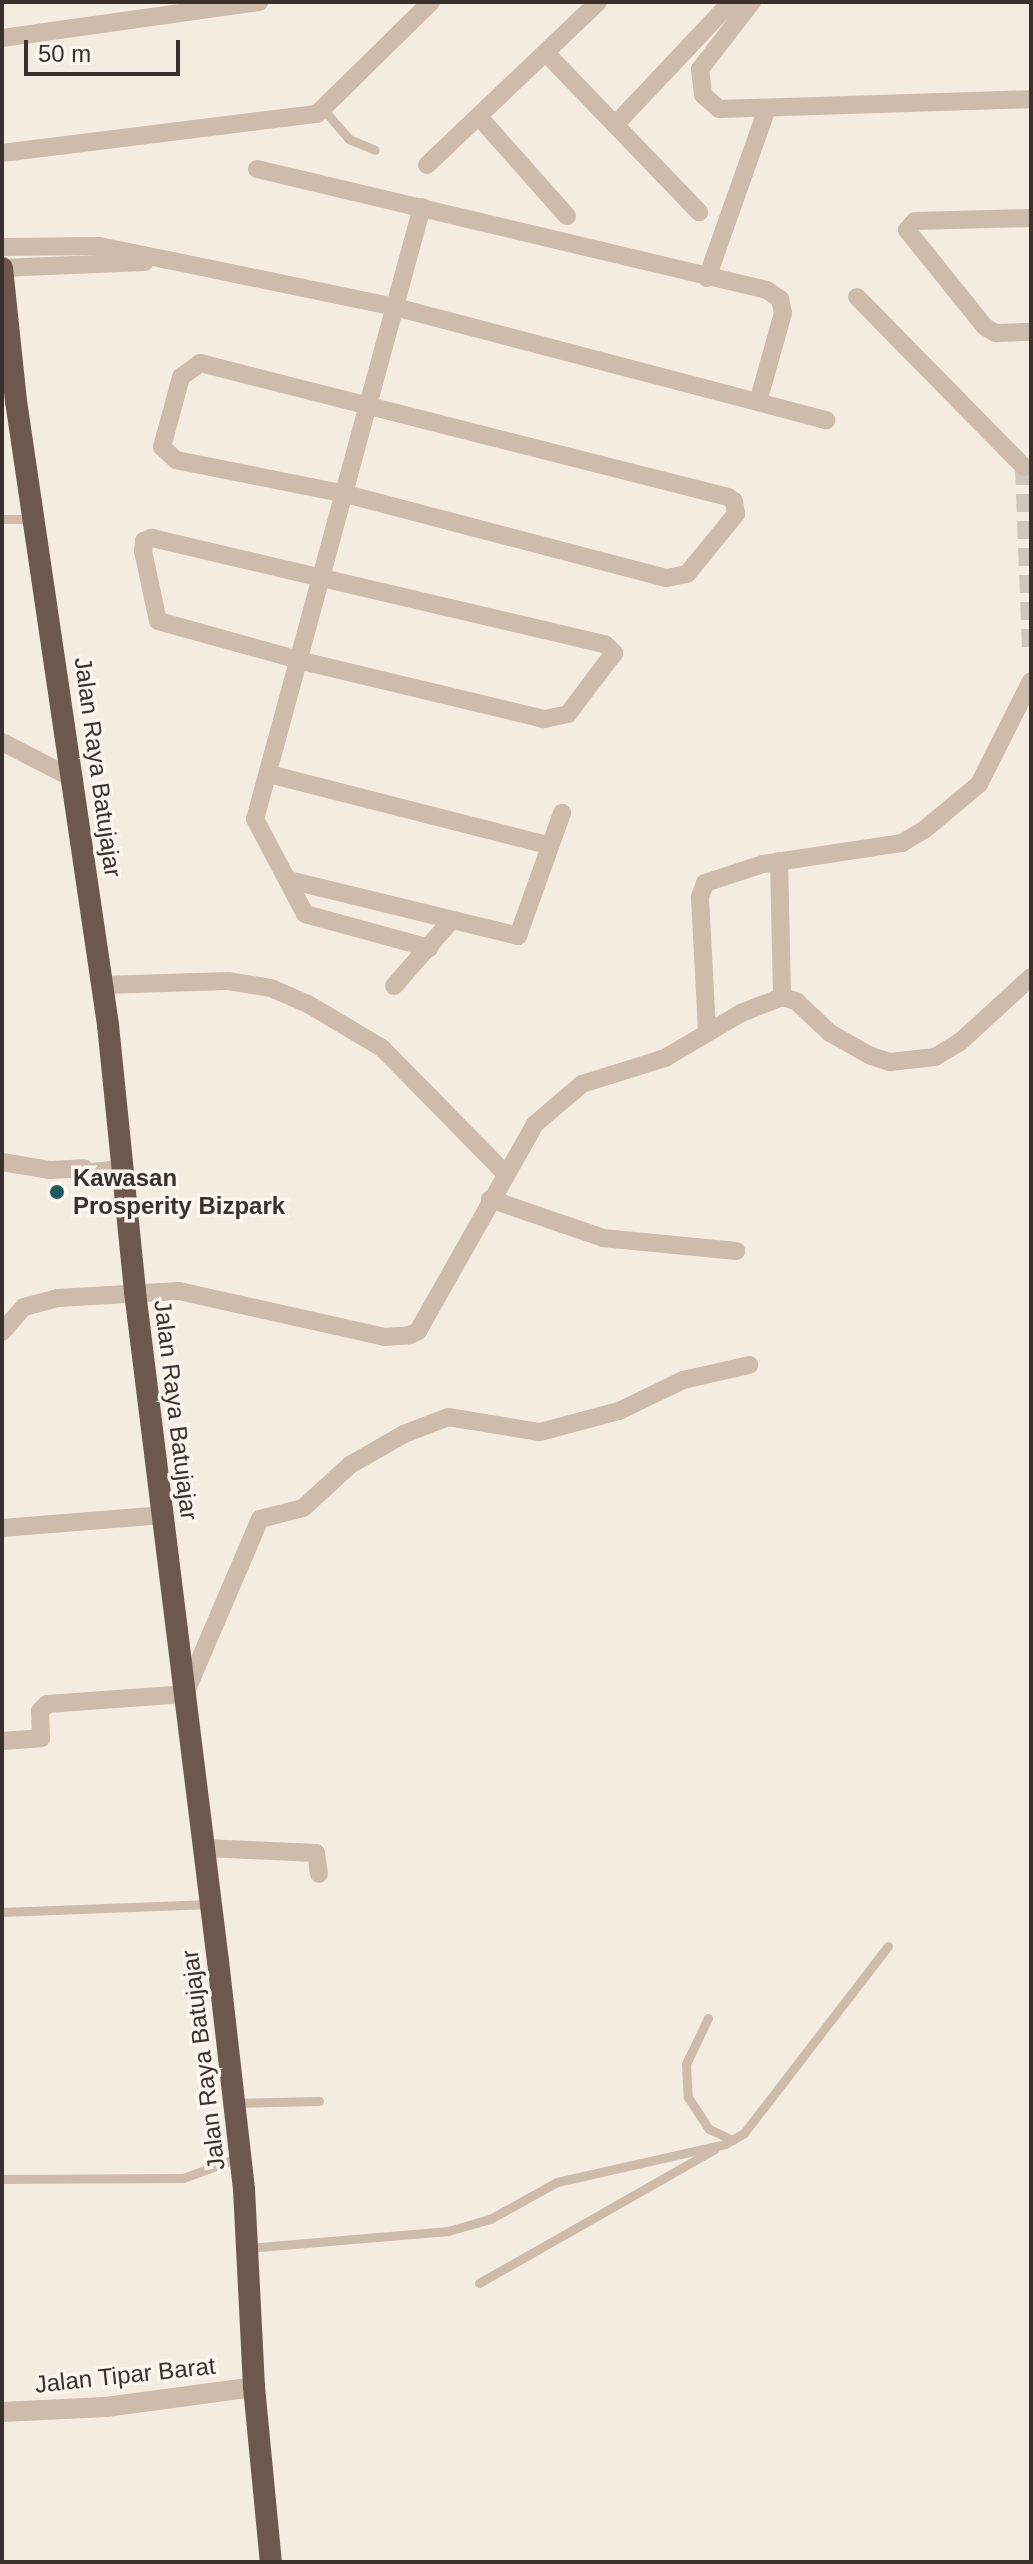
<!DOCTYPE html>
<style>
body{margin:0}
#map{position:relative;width:1033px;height:2564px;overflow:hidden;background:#f4ebe1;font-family:Arial,sans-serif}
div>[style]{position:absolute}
.minor-tunnel>*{height:18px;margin-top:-9px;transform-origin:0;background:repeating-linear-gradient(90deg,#cfc6bd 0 18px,transparent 0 27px)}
.service>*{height:9px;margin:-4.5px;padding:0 4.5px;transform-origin:4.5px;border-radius:4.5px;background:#cdbbac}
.minor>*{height:18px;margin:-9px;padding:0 9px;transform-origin:9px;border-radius:9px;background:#cdbbac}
.tertiary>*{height:20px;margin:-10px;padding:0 10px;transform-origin:10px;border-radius:10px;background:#cdbbac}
.trunk>*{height:22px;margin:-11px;padding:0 11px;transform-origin:11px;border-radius:11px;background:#6c584f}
.dots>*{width:22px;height:22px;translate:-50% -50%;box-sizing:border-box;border:4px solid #fbf5ee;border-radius:50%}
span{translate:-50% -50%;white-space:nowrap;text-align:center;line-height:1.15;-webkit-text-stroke:7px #fbf5ee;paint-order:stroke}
.street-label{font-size:24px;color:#3b302b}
.poi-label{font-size:24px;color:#3b302b;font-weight:700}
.left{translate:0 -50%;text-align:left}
.frame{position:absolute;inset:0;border:4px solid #3b302b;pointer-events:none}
.scale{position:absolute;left:24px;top:40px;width:156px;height:36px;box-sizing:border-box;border:4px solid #3b302b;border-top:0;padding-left:10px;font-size:24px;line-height:28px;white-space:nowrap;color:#3b302b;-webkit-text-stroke:6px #fbf5ee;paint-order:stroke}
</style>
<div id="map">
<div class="minor-tunnel">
<div style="left:1024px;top:467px;width:184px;rotate:87.8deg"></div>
</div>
<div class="service">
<div style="left:323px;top:109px;width:40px;rotate:49deg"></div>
<div style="left:349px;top:139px;width:28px;rotate:23deg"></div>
<div style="left:2px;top:519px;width:32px"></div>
<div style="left:84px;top:1168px;width:38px;rotate:-7deg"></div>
<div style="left:2px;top:1912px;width:208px;rotate:-2.2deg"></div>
<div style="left:708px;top:2018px;width:51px;rotate:115.6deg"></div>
<div style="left:686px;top:2064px;width:33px;rotate:87deg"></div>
<div style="left:688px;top:2097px;width:38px;rotate:57deg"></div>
<div style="left:709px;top:2129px;width:26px;rotate:25deg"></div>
<div style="left:234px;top:2103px;width:85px;rotate:-1.3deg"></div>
<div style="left:2px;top:2179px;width:181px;rotate:-0.3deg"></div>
<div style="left:183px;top:2178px;width:59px;rotate:-20deg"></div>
<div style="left:247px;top:2248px;width:202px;rotate:-4.8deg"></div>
<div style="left:448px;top:2231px;width:44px;rotate:-15.9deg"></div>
<div style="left:490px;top:2219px;width:77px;rotate:-28.9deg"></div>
<div style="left:557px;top:2182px;width:172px;rotate:-12.7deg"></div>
<div style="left:725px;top:2144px;width:22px;rotate:-30deg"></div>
<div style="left:744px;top:2133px;width:236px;rotate:-52.4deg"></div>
<div style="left:479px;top:2283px;width:271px;rotate:-29.6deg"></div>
</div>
<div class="minor">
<div style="left:752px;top:2px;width:85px;rotate:127.8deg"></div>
<div style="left:700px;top:69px;width:26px;rotate:83deg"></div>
<div style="left:703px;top:95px;width:21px;rotate:41deg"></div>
<div style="left:719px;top:109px;width:312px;rotate:-1.8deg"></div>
<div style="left:2px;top:38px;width:260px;rotate:-8deg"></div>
<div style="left:546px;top:53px;width:221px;rotate:46.1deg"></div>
<div style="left:480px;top:118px;width:131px;rotate:48.4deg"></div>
<div style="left:615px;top:125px;width:169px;rotate:-46.7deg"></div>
<div style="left:2px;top:153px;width:317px;rotate:-7.1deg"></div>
<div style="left:317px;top:114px;width:160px;rotate:-44.5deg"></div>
<div style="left:427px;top:165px;width:236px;rotate:-43.6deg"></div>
<div style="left:257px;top:169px;width:524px;rotate:13.35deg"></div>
<div style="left:767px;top:290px;width:16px;rotate:35deg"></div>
<div style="left:780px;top:299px;width:14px;rotate:78deg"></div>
<div style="left:783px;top:313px;width:92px;rotate:105.7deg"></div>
<div style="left:422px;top:207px;width:634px;rotate:105.26deg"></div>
<div style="left:255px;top:819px;width:107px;rotate:62.2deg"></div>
<div style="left:305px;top:914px;width:129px;rotate:15.3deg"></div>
<div style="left:1031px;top:218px;width:116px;rotate:178.5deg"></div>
<div style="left:915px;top:221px;width:12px;rotate:132deg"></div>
<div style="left:907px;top:230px;width:124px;rotate:51.2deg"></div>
<div style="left:985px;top:327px;width:13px;rotate:29deg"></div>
<div style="left:996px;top:333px;width:35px;rotate:-2deg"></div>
<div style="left:2px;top:247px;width:97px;rotate:-0.6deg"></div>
<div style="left:99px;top:246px;width:70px;rotate:11.5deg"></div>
<div style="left:168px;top:260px;width:232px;rotate:11.7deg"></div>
<div style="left:395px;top:307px;width:446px;rotate:14.7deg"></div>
<div style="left:2px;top:268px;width:143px;rotate:-2.4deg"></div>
<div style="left:707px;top:278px;width:179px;rotate:-70.5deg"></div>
<div style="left:857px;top:297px;width:238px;rotate:45.5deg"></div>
<div style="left:200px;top:363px;width:545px;rotate:14.24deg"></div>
<div style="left:728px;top:497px;width:7px;rotate:34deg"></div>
<div style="left:734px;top:501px;width:13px;rotate:81deg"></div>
<div style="left:736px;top:514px;width:77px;rotate:129.2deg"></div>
<div style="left:687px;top:574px;width:21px;rotate:169deg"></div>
<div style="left:666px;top:578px;width:331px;rotate:-165.3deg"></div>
<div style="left:346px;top:494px;width:173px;rotate:-168.7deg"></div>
<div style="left:176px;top:460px;width:19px;rotate:-137deg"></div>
<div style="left:162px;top:447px;width:73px;rotate:-74.8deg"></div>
<div style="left:181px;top:377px;width:24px;rotate:-36deg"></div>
<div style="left:152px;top:538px;width:465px;rotate:13.2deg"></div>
<div style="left:605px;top:644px;width:13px;rotate:45deg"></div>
<div style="left:614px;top:653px;width:76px;rotate:127deg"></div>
<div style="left:568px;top:714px;width:25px;rotate:168deg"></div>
<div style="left:544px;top:719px;width:252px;rotate:-166.5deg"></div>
<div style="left:299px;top:660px;width:146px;rotate:-164.5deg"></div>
<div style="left:158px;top:621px;width:72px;rotate:-102.1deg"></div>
<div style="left:143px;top:551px;width:10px;rotate:-84deg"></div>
<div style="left:144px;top:541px;width:9px;rotate:-21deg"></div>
<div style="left:2px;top:742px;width:81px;rotate:27.2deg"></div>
<div style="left:269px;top:774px;width:287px;rotate:14.3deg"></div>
<div style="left:779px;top:861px;width:136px;rotate:88.7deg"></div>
<div style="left:289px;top:880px;width:236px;rotate:13.7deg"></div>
<div style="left:518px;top:936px;width:131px;rotate:-70.3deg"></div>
<div style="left:103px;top:985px;width:125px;rotate:-1.8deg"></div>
<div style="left:228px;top:981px;width:44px;rotate:9.2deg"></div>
<div style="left:271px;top:988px;width:40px;rotate:23.4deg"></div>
<div style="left:308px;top:1004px;width:86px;rotate:30.7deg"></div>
<div style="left:382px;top:1048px;width:177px;rotate:45.5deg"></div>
<div style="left:394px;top:986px;width:86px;rotate:-48.8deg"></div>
<div style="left:707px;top:1031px;width:134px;rotate:-93deg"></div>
<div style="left:700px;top:897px;width:15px;rotate:-70deg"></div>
<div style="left:705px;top:883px;width:61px;rotate:-18.1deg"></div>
<div style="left:763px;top:864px;width:141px;rotate:-8.6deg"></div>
<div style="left:902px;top:843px;width:26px;rotate:-31deg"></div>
<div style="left:924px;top:830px;width:72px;rotate:-39.9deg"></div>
<div style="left:979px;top:784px;width:115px;rotate:-63.2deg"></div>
<div style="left:2px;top:1162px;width:49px;rotate:9.5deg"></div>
<div style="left:50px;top:1170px;width:34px;rotate:-3deg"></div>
<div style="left:490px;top:1199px;width:120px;rotate:19deg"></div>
<div style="left:603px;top:1238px;width:134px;rotate:5.6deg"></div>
<div style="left:2px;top:1332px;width:33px;rotate:-49deg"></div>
<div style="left:24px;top:1307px;width:35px;rotate:-15deg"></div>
<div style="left:58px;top:1298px;width:121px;rotate:-3.3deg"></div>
<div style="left:179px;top:1291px;width:210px;rotate:12.6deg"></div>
<div style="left:384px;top:1337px;width:26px;rotate:-4deg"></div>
<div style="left:410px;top:1335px;width:9px;rotate:-27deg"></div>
<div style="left:418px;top:1331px;width:238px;rotate:-60.5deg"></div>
<div style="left:535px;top:1124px;width:62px;rotate:-40.4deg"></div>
<div style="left:582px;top:1084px;width:87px;rotate:-17.4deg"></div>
<div style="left:665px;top:1058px;width:88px;rotate:-30.6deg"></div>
<div style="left:741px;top:1013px;width:44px;rotate:-21.3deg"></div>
<div style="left:782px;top:997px;width:15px;rotate:16deg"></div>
<div style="left:796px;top:1001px;width:47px;rotate:43.3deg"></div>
<div style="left:830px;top:1033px;width:47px;rotate:29.3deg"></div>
<div style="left:871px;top:1056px;width:20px;rotate:18deg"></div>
<div style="left:890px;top:1062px;width:45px;rotate:-6.3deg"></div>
<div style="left:935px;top:1057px;width:29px;rotate:-31deg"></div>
<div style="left:960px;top:1042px;width:96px;rotate:-42.5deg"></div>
<div style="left:2px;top:1528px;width:163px;rotate:-4.6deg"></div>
<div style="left:2px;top:1741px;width:39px;rotate:-4deg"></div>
<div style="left:41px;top:1738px;width:27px;rotate:-92deg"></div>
<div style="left:40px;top:1711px;width:10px;rotate:-45deg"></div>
<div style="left:47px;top:1704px;width:138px;rotate:-4.1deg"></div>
<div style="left:185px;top:1694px;width:190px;rotate:-66.8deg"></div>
<div style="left:260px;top:1519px;width:44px;rotate:-14.3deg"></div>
<div style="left:303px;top:1508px;width:64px;rotate:-42.5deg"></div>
<div style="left:350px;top:1465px;width:62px;rotate:-29.9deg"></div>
<div style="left:404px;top:1434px;width:47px;rotate:-21.1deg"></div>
<div style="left:448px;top:1417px;width:93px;rotate:9.3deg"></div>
<div style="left:540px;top:1432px;width:82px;rotate:-14.9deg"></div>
<div style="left:619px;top:1411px;width:71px;rotate:-25.8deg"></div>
<div style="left:683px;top:1380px;width:68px;rotate:-12.8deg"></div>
<div style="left:204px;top:1848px;width:112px;rotate:2.6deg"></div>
<div style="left:316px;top:1853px;width:21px;rotate:82deg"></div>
</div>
<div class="tertiary">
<div style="left:2px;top:2412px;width:104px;rotate:-2.8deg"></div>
<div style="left:106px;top:2407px;width:149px;rotate:-7.7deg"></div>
</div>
<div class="trunk">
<div style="left:2px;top:268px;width:134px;rotate:84deg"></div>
<div style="left:16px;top:401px;width:631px;rotate:81.61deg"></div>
<div style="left:108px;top:1025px;width:268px;rotate:84.2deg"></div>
<div style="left:135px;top:1292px;width:674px;rotate:82.93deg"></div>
<div style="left:218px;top:1961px;width:229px;rotate:83.5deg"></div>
<div style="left:244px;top:2189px;width:198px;rotate:87.1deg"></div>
<div style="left:254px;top:2387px;width:176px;rotate:84.5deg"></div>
</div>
<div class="dots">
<div style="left:57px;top:1192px;background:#1f5a5e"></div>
</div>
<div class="street-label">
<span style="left:98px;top:767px;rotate:82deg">Jalan Raya Batujajar</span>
<span style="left:176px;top:1410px;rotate:83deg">Jalan Raya Batujajar</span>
<span style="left:203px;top:2060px;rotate:-97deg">Jalan Raya Batujajar</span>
<span style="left:125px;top:2375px;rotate:-6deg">Jalan Tipar Barat</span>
</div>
<div class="poi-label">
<span class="left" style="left:73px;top:1192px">Kawasan<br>Prosperity Bizpark</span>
</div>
<div class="frame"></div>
<div class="scale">50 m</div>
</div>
